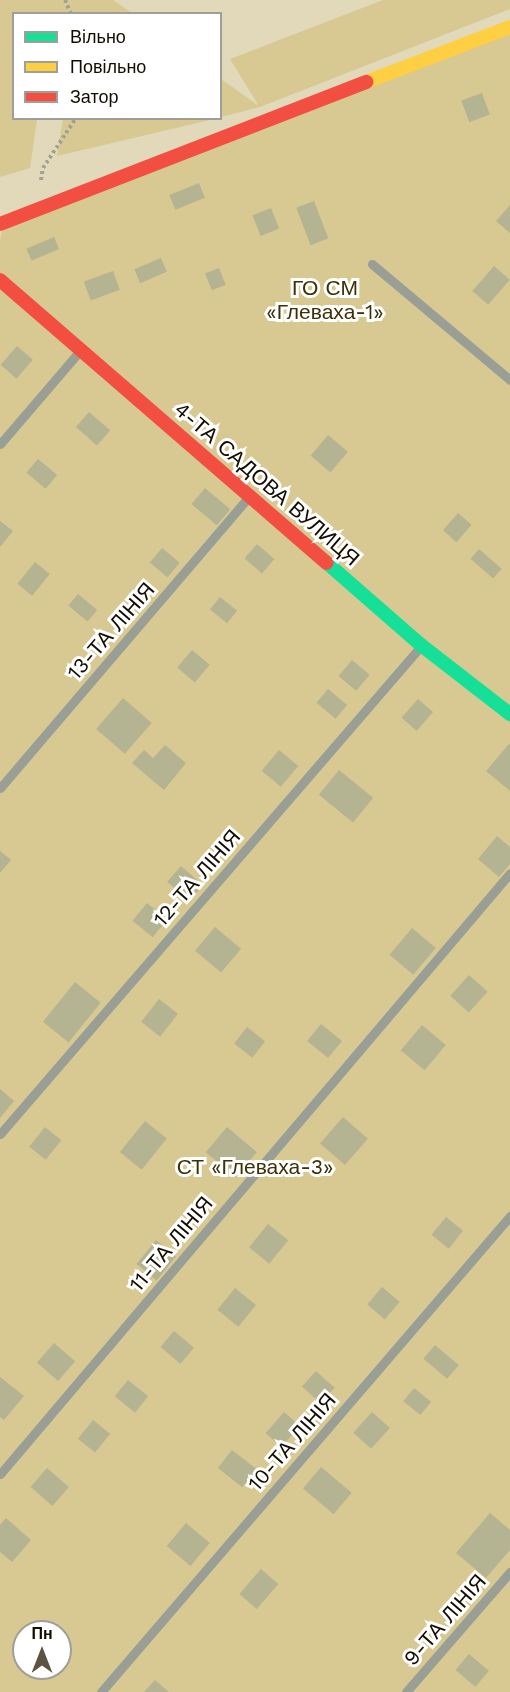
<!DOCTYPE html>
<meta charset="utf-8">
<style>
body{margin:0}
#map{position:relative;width:510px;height:1692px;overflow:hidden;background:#e1d9b9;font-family:"Work Sans",sans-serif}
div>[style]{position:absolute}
.green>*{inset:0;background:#d7c991}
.building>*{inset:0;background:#b4b492;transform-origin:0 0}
.path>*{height:4px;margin-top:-2px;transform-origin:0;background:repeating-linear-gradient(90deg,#a1a293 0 3px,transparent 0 6px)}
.lane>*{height:9px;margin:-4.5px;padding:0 4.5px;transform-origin:4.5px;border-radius:4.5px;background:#999f95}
.fast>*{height:14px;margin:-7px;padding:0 7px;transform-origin:7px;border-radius:7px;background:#16e098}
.slow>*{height:14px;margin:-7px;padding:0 7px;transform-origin:7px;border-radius:7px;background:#ffcf43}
.jam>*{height:14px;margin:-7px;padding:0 7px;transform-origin:7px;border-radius:7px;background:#f24e42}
span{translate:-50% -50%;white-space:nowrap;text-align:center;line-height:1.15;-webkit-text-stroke:6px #fff;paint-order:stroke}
.park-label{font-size:21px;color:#3b3105}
.street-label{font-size:21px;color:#120d00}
.legend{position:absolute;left:12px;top:12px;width:210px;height:108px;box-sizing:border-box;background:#fff;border:2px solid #a09e99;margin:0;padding:8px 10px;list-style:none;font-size:18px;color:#120d00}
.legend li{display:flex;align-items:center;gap:12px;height:30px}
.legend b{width:30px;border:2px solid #a09e99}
.north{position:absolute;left:12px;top:1620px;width:60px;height:60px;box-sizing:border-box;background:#fff;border:2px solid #a09e99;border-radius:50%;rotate:0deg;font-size:16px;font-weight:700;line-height:24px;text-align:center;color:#120d00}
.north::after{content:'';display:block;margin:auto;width:21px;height:27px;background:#5a5441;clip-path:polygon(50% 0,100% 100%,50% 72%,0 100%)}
</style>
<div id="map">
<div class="green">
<div style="clip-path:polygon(0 0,113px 0,132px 13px,14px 14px,14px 118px,37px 119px,30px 168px,0 177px)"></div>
<div style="clip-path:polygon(383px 0,510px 0,510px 9px,260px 107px,221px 117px,221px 79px,259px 106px,230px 59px)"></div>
<div style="clip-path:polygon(evenodd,510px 31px,510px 1692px,0 1692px,0 240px,3px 227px,510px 31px,24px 1632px,60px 1632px,60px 1668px,24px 1668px,24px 1632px)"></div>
<div style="clip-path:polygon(63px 118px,214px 118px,214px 119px,57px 156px)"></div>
</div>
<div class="building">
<div style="left:482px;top:93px;width:23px;height:22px;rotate:70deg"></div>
<div style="left:199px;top:183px;width:16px;height:32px;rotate:68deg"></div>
<div style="left:314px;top:201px;width:40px;height:19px;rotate:69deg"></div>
<div style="clip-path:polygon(510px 205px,510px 233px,496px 221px)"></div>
<div style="left:271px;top:208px;width:22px;height:20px;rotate:68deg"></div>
<div style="left:54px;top:237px;width:13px;height:30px;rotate:67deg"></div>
<div style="left:161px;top:258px;width:15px;height:29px;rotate:67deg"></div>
<div style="left:494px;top:266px;width:21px;height:33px;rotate:41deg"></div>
<div style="left:219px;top:268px;width:18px;height:15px;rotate:68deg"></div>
<div style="left:113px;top:271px;width:20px;height:31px;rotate:70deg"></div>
<div style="left:17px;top:346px;width:21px;height:25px;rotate:41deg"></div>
<div style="left:89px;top:412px;width:28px;height:20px;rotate:41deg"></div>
<div style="left:328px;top:435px;width:26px;height:27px;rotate:40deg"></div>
<div style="left:38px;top:459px;width:25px;height:18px;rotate:40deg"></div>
<div style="left:205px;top:488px;width:33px;height:21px;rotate:40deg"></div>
<div style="left:458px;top:513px;width:18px;height:23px;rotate:41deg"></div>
<div style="clip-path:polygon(0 521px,13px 531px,0 547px)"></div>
<div style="left:257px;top:544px;width:23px;height:19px;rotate:41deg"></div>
<div style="left:162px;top:548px;width:23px;height:19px;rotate:40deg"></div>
<div style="left:479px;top:549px;width:30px;height:13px;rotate:41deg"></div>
<div style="left:35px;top:562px;width:19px;height:28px;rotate:39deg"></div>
<div style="left:78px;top:594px;width:25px;height:15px;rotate:40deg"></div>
<div style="left:220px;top:597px;width:22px;height:16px;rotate:39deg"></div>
<div style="left:192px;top:650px;width:23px;height:23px;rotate:40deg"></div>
<div style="left:352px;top:660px;width:23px;height:21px;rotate:40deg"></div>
<div style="left:328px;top:689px;width:25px;height:18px;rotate:40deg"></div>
<div style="left:123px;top:698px;width:38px;height:41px;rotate:41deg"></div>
<div style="left:418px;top:699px;width:20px;height:25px;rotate:41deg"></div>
<div style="clip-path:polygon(509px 744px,510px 745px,510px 791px,486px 771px)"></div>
<div style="clip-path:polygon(165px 745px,186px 763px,164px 790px,132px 763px,144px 750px,153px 758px)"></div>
<div style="left:279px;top:750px;width:25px;height:27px;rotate:40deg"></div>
<div style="left:339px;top:770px;width:44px;height:32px;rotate:39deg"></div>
<div style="clip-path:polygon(497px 836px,510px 847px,510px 864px,499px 877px,478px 859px)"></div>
<div style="clip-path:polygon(0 851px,11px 860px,0 873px)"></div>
<div style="left:181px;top:866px;width:29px;height:21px;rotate:41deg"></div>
<div style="left:147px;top:903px;width:26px;height:23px;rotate:39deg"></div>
<div style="left:215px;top:927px;width:34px;height:31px;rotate:40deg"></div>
<div style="left:412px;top:928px;width:31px;height:35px;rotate:40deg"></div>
<div style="left:469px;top:975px;width:25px;height:28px;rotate:42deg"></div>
<div style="left:75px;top:982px;width:33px;height:51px;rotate:39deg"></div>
<div style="left:159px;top:999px;width:24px;height:29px;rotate:38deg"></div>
<div style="left:321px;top:1024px;width:27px;height:22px;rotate:39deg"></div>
<div style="left:422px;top:1025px;width:31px;height:33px;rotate:40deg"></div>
<div style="left:247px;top:1027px;width:23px;height:21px;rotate:38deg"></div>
<div style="clip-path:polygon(0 1089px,14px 1101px,0 1118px)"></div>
<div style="left:343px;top:1117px;width:33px;height:35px;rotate:41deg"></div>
<div style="left:145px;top:1121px;width:28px;height:40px;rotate:39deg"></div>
<div style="left:45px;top:1127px;width:21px;height:25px;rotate:39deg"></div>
<div style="left:227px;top:1127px;width:39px;height:33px;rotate:40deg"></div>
<div style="left:446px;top:1217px;width:22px;height:23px;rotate:39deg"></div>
<div style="left:268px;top:1224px;width:26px;height:30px;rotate:39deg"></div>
<div style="left:156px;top:1240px;width:26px;height:31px;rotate:39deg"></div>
<div style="left:382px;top:1287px;width:23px;height:23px;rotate:40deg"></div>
<div style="left:235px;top:1288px;width:27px;height:28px;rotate:39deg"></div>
<div style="left:174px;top:1331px;width:26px;height:21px;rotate:40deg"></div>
<div style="left:54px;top:1343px;width:28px;height:26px;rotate:41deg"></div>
<div style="left:435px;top:1345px;width:31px;height:18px;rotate:40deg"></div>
<div style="left:316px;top:1371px;width:25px;height:21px;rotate:42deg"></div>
<div style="clip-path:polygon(0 1377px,24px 1396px,4px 1420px,0 1417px)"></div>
<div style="left:128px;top:1380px;width:26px;height:21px;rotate:39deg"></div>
<div style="left:414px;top:1388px;width:22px;height:17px;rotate:39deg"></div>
<div style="left:284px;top:1412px;width:21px;height:28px;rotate:41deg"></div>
<div style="left:372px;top:1412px;width:24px;height:28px;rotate:42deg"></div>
<div style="left:93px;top:1420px;width:22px;height:24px;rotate:39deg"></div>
<div style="left:232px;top:1450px;width:31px;height:23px;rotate:38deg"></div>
<div style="left:321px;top:1467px;width:40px;height:28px;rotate:40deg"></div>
<div style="left:47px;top:1468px;width:29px;height:25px;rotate:41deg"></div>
<div style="clip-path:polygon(490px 1513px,510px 1530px,510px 1550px,486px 1578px,456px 1553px)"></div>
<div style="clip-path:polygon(6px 1518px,31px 1540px,12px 1562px,0 1552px,0 1525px)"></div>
<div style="left:186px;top:1523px;width:31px;height:30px;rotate:40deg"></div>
<div style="left:261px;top:1569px;width:23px;height:33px;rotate:41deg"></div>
<div style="left:469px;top:1654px;width:26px;height:21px;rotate:40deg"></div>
<div style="clip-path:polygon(155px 1680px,169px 1692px,144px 1692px)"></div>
</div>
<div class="path">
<div style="left:65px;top:0;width:15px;rotate:67deg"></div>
<div style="left:41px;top:180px;width:12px;rotate:-81deg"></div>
<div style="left:43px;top:168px;width:60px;rotate:-56.6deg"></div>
</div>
<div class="lane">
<div style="left:372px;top:264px;width:180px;rotate:40deg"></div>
<div style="left:0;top:444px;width:120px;rotate:-49.4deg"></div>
<div style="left:0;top:788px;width:380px;rotate:-49.5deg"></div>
<div style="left:0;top:1134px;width:643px;rotate:-49.22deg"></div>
<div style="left:0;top:1474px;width:788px;rotate:-49.68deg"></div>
<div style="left:101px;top:1692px;width:628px;rotate:-49.33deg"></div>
<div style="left:406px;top:1692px;width:159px;rotate:-49.1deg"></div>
</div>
<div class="fast">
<div style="left:327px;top:563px;width:125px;rotate:41.1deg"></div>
<div style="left:421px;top:645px;width:113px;rotate:37.8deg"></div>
</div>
<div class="slow">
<div style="left:366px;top:82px;width:154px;rotate:-20.9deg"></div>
</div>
<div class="jam">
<div style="left:0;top:224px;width:393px;rotate:-21.2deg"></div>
<div style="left:0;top:280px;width:432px;rotate:40.9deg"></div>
</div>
<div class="park-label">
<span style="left:325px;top:300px">ГО СМ<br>«Глеваха-1»</span>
<span style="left:255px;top:1167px">СТ «Глеваха-3»</span>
</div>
<div class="street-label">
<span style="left:267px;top:484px;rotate:41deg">4-ТА САДОВА ВУЛИЦЯ</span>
<span style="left:111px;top:631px;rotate:-49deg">13-ТА ЛІНІЯ</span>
<span style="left:197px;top:878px;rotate:-49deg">12-ТА ЛІНІЯ</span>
<span style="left:171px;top:1244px;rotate:-50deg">11-ТА ЛІНІЯ</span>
<span style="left:292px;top:1442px;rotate:-49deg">10-ТА ЛІНІЯ</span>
<span style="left:445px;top:1620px;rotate:-49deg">9-ТА ЛІНІЯ</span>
</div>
<ul class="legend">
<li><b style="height:8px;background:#16e098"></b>Вільно</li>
<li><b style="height:8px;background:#ffcf43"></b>Повільно</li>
<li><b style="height:8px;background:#f24e42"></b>Затор</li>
</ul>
<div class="north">Пн</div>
</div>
